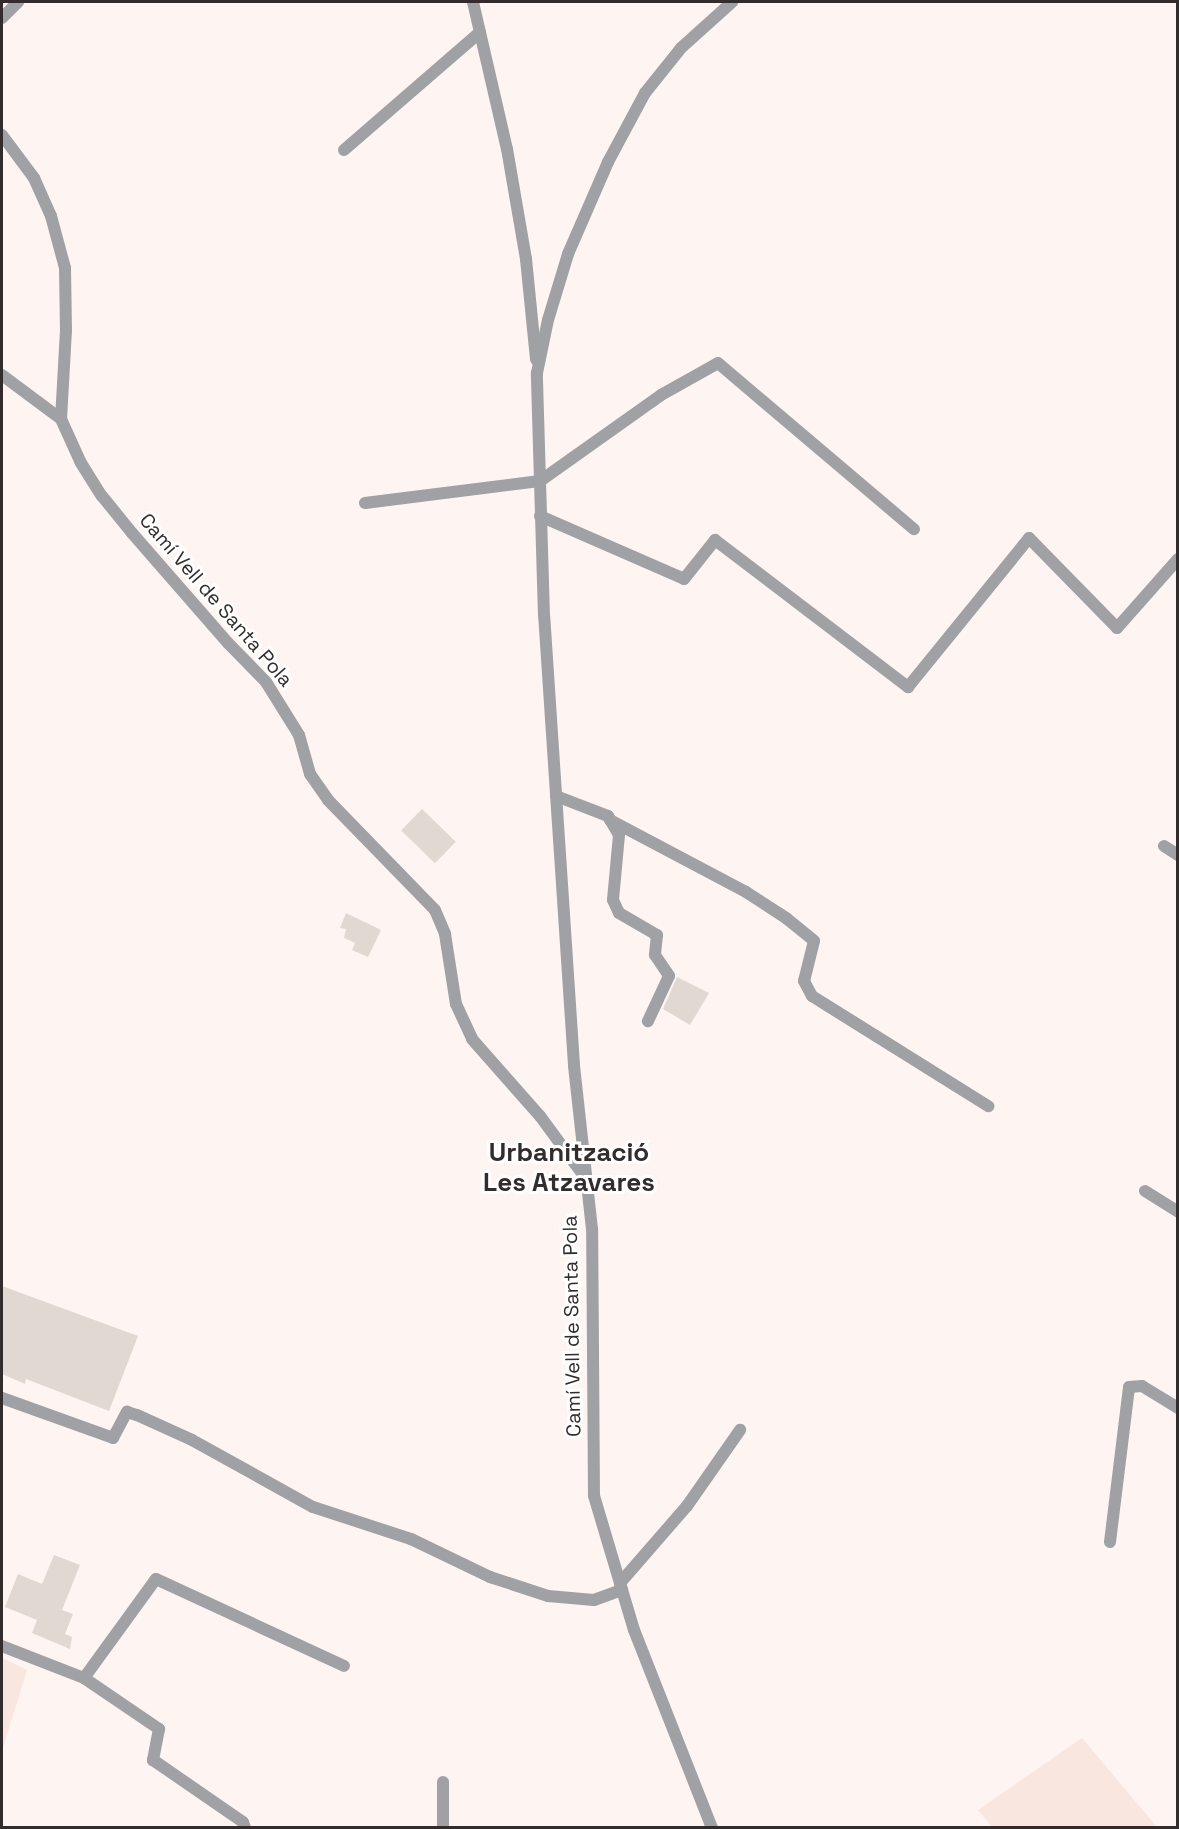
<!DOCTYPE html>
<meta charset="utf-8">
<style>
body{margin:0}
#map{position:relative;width:1179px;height:1829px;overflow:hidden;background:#fef4f1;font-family:"Space Grotesk",sans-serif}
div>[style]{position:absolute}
.built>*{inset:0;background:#f9e6df}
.building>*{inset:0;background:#e2d8d2;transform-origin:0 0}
.street>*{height:12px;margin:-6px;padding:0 6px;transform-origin:6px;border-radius:6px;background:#9fa1a5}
span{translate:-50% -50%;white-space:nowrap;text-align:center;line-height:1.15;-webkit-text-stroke:6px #fff;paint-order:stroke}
.street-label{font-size:20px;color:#322d2c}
.district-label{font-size:26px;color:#322d2c;font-weight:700}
.frame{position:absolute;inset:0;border:3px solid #322d2c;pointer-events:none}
</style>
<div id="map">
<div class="built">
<div style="clip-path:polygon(2px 1658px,27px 1670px,2px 1751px)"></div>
<div style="clip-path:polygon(1082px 1738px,1157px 1827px,992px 1827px,978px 1810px)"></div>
</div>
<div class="building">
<div style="left:422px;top:809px;width:47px;height:30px;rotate:44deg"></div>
<div style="clip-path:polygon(346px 913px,381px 930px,368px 957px,352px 950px,355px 943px,344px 938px,346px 929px,340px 928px)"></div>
<div style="clip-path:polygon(677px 977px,709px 993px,690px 1025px,663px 1009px)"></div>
<div style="clip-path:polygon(2px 1286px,138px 1336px,109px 1411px,26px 1379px,25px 1384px,2px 1374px)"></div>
<div style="clip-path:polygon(54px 1555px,80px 1565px,62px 1610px,73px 1614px,65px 1634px,72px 1637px,70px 1649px,32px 1633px,37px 1620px,5px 1607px,18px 1574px,42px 1584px)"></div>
</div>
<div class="street">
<div style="left:473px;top:2px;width:151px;rotate:77deg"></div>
<div style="left:507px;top:149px;width:112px;rotate:80.2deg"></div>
<div style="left:526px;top:259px;width:101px;rotate:84.3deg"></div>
<div style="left:2px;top:18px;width:23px;rotate:-45deg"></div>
<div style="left:2px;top:135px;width:54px;rotate:53.3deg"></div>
<div style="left:34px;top:178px;width:42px;rotate:65.9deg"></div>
<div style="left:51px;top:216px;width:54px;rotate:74.9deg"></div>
<div style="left:65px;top:268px;width:62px;rotate:89.1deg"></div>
<div style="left:66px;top:330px;width:89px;rotate:93.2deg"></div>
<div style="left:61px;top:419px;width:48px;rotate:65.6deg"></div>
<div style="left:81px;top:463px;width:39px;rotate:58deg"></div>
<div style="left:102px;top:496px;width:48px;rotate:51deg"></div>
<div style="left:132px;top:533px;width:146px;rotate:48.9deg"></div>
<div style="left:228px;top:643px;width:54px;rotate:45.7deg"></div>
<div style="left:266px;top:682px;width:62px;rotate:58.1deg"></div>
<div style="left:299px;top:735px;width:41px;rotate:74.2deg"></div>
<div style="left:310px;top:774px;width:32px;rotate:55deg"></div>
<div style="left:328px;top:800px;width:153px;rotate:45.8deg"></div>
<div style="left:435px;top:910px;width:26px;rotate:67deg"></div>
<div style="left:445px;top:934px;width:71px;rotate:81.1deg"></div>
<div style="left:456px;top:1004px;width:38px;rotate:65deg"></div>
<div style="left:472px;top:1039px;width:103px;rotate:48.6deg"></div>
<div style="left:540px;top:1116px;width:74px;rotate:53.7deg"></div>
<div style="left:344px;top:150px;width:180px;rotate:-40.9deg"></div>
<div style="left:2px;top:375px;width:74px;rotate:36.7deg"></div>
<div style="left:365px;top:503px;width:176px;rotate:-7.2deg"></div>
<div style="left:540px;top:481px;width:148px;rotate:-35.4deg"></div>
<div style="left:661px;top:395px;width:65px;rotate:-29.3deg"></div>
<div style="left:718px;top:363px;width:257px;rotate:40.3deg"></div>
<div style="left:540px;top:516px;width:157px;rotate:23.6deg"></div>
<div style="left:684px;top:579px;width:50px;rotate:-51.5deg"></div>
<div style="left:715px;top:540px;width:243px;rotate:37.3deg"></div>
<div style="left:908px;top:687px;width:192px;rotate:-50.9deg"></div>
<div style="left:1029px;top:538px;width:126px;rotate:45.6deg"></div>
<div style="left:1117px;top:628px;width:92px;rotate:-48.5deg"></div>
<div style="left:556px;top:796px;width:56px;rotate:21deg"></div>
<div style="left:608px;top:816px;width:22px;rotate:60deg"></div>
<div style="left:619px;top:835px;width:65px;rotate:95.3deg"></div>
<div style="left:613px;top:900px;width:14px;rotate:65deg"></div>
<div style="left:619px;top:913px;width:44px;rotate:30.1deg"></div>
<div style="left:657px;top:935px;width:20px;rotate:96deg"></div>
<div style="left:655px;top:955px;width:25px;rotate:56deg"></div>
<div style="left:669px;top:976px;width:50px;rotate:115deg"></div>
<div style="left:610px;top:820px;width:154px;rotate:27.9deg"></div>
<div style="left:746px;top:892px;width:48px;rotate:33deg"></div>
<div style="left:786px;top:918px;width:36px;rotate:39deg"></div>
<div style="left:814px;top:941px;width:41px;rotate:104deg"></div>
<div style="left:804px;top:981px;width:17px;rotate:62deg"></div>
<div style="left:812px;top:996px;width:208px;rotate:32deg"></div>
<div style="left:1164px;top:846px;width:17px;rotate:33deg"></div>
<div style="left:1145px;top:1191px;width:39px;rotate:32deg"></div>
<div style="left:2px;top:1398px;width:118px;rotate:19.8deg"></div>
<div style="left:113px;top:1438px;width:30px;rotate:-62deg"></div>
<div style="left:127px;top:1412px;width:10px;rotate:17deg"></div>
<div style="left:137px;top:1415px;width:60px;rotate:24.4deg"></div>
<div style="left:192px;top:1440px;width:138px;rotate:29deg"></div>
<div style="left:313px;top:1507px;width:103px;rotate:18.1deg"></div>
<div style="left:411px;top:1539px;width:88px;rotate:25.7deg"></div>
<div style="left:490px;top:1577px;width:61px;rotate:18.1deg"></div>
<div style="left:548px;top:1596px;width:46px;rotate:5deg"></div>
<div style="left:594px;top:1600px;width:30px;rotate:-20deg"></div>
<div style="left:1110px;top:1542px;width:156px;rotate:-83deg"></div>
<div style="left:1129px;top:1387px;width:13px;rotate:-4deg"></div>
<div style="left:1142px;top:1386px;width:42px;rotate:31.4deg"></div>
<div style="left:620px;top:1583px;width:102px;rotate:-49deg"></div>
<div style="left:687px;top:1506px;width:93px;rotate:-55.1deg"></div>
<div style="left:2px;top:1646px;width:88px;rotate:21.3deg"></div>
<div style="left:84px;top:1678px;width:91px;rotate:34.2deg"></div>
<div style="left:159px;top:1729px;width:32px;rotate:101deg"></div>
<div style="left:153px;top:1760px;width:109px;rotate:34.6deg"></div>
<div style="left:243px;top:1822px;width:6px;rotate:72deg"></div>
<div style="left:84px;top:1678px;width:122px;rotate:-54deg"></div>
<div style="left:156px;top:1579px;width:207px;rotate:24.8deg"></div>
<div style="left:443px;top:1828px;width:46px;rotate:-90deg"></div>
<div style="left:712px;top:1828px;width:213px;rotate:-111.5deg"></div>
<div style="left:634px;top:1630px;width:140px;rotate:-106.6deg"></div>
<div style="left:594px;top:1496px;width:267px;rotate:-90.4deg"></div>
<div style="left:592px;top:1229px;width:165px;rotate:-96.3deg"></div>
<div style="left:574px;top:1065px;width:450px;rotate:-93.8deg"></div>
<div style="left:544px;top:616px;width:243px;rotate:-91.7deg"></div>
<div style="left:537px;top:373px;width:54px;rotate:-78.3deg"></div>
<div style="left:548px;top:320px;width:69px;rotate:-73.1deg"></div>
<div style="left:568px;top:254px;width:100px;rotate:-66.5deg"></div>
<div style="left:608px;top:162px;width:78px;rotate:-61.8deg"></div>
<div style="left:645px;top:93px;width:58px;rotate:-51.3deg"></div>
<div style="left:681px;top:48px;width:69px;rotate:-42deg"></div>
</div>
<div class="street-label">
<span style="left:216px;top:600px;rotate:49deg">Camí Vell de Santa Pola</span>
<span style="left:572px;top:1326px;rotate:-91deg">Camí Vell de Santa Pola</span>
</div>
<div class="district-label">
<span style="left:569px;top:1168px">Urbanització<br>Les Atzavares</span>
</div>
<div class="frame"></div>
</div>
